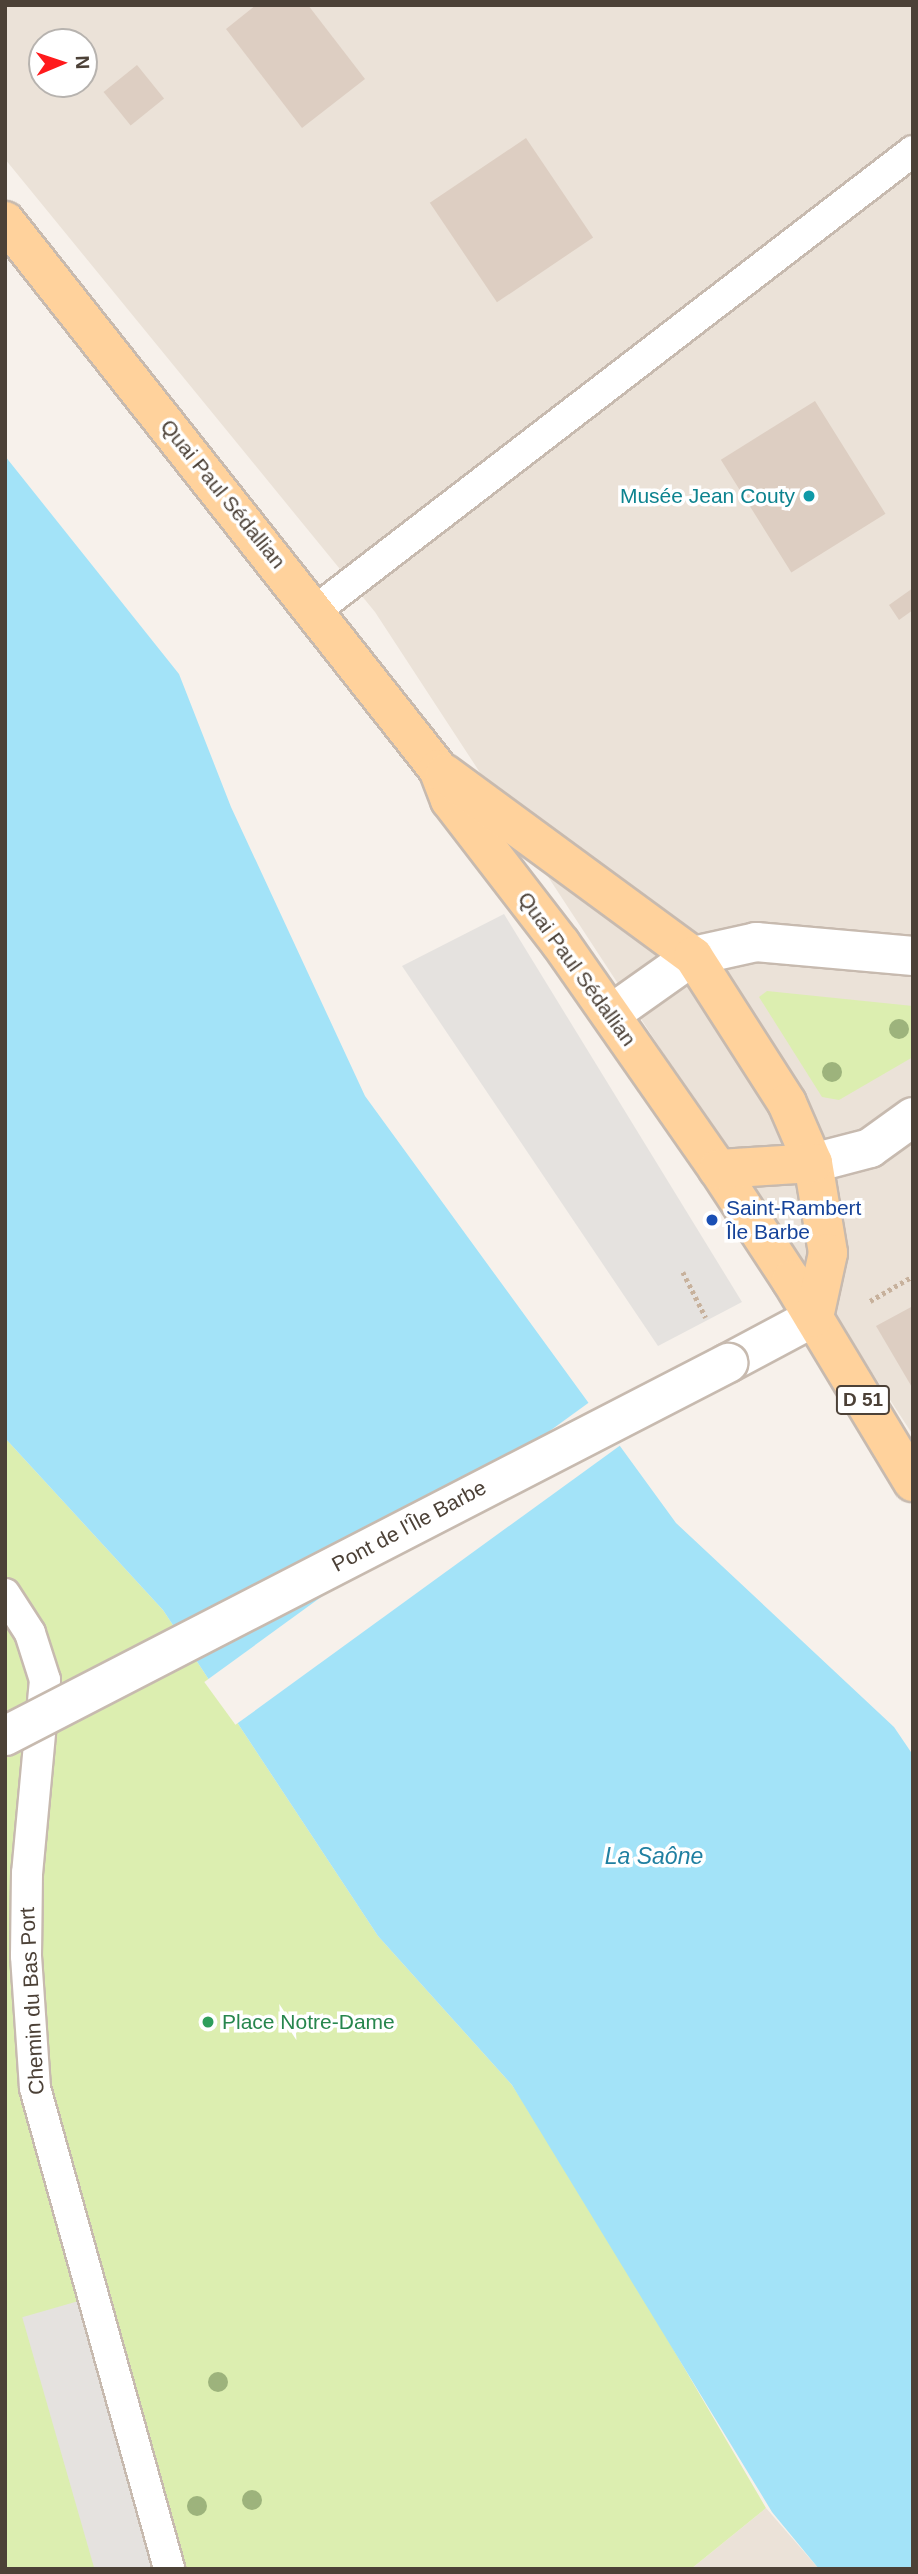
<!DOCTYPE html>
<meta charset="utf-8">
<style>
body{margin:0}
#map{position:relative;width:918px;height:2574px;overflow:hidden;background:#f7f1eb;font-family:Arial,sans-serif}
div>[style]{position:absolute}
.residential>*{inset:0;background:#ebe2d8}
.green>*{inset:0;background:#dceeb0}
.parking>*{inset:0;background:#e5e2df;transform-origin:0 0}
.water>*{inset:0;background:#a3e3f8}
.pier>*{inset:0;background:#f7f1eb;transform-origin:0 0}
.building>*{inset:0;background:#ddcec2;transform-origin:0 0}
.path>*{height:4.5px;margin-top:-2.25px;transform-origin:0;background:repeating-linear-gradient(90deg,#c7b19c 0 3.5px,transparent 0 7px)}
.roads{filter:drop-shadow(2px 0 #c7baaf) drop-shadow(-2px 0 #c7baaf) drop-shadow(0 2px #c7baaf) drop-shadow(0 -2px #c7baaf)}
.service>*{height:30px;margin:-15px;padding:0 15px;transform-origin:15px;border-radius:15px;background:#fff}
.minor>*{height:38px;margin:-19px;padding:0 19px;transform-origin:19px;border-radius:19px;background:#fff}
.tertiary>*{height:38px;margin:-19px;padding:0 19px;transform-origin:19px;border-radius:19px;background:#fff}
.primary>*{height:38px;margin:-19px;padding:0 19px;transform-origin:19px;border-radius:19px;background:#ffd29c}
.bridges{filter:drop-shadow(2px 0 #c7baaf) drop-shadow(-2px 0 #c7baaf) drop-shadow(0 2px #c7baaf) drop-shadow(0 -2px #c7baaf)}
.minor-bridge>*{height:38px;margin:-19px;padding:0 19px;transform-origin:19px;border-radius:19px;background:#fff}
.trees>*{width:20px;height:20px;margin:-10px;border-radius:50%;background:#9db37c}
.dots>*{width:19px;height:19px;translate:-50% -50%;box-sizing:border-box;border:4px solid #fff;border-radius:50%}
span{translate:-50% -50%;white-space:nowrap;text-align:center;line-height:1.15;-webkit-text-stroke:7px #fff;paint-order:stroke}
.shield-label span{padding:2px 5px;background:#fff;border:2px solid;border-radius:5px;-webkit-text-stroke-width:0}
.shield-label{font-size:19px;color:#4c4137;font-weight:700}
.street-label{font-size:21px;color:#4c4137}
.culture-label{font-size:21px;color:#0d838f}
.right{translate:-100% -50%;text-align:right}
.transit-label{font-size:21px;color:#164399}
.left{translate:0 -50%;text-align:left}
.leisure-label{font-size:21px;color:#27864d}
.water-label{font-size:23px;color:#1f7fa1;font-style:italic}
.frame{position:absolute;inset:0;border:7px solid #4c4137;pointer-events:none}
.north{position:absolute;left:28px;top:28px;width:70px;height:70px;box-sizing:border-box;background:#fff;border:2px solid #b7b3af;border-radius:50%;rotate:88deg;font-size:19px;font-weight:700;line-height:28px;text-align:center;color:#4c4137}
.north::after{content:'';display:block;margin:auto;width:24px;height:32px;background:#ff1a1c;clip-path:polygon(50% 0,100% 100%,50% 72%,0 100%)}
</style>
<div id="map">
<div class="residential">
<div style="clip-path:polygon(evenodd,5px 5px,913px 5px,913px 1435px,375px 612px,5px 159px,5px 5px,42px 42px,84px 42px,84px 84px,42px 84px,42px 42px)"></div>
<div style="clip-path:polygon(766px 2508px,819px 2569px,691px 2569px)"></div>
</div>
<div class="green">
<div style="clip-path:polygon(767px 991px,913px 1006px,913px 1057px,839px 1100px,822px 1097px,759px 997px)"></div>
<div style="clip-path:polygon(5px 1438px,163px 1610px,378px 1936px,512px 2085px,585px 2198px,766px 2508px,691px 2569px,5px 2569px)"></div>
</div>
<div class="parking">
<div style="clip-path:polygon(504px 914px,742px 1302px,658px 1346px,402px 966px)"></div>
<div style="left:103px;top:2294px;width:286px;height:84px;rotate:74deg"></div>
</div>
<div class="water">
<div style="clip-path:polygon(5px 456px,179px 674px,231px 807px,365px 1096px,676px 1523px,894px 1727px,913px 1755px,913px 2569px,819px 2569px,772px 2512px,512px 2085px,378px 1936px,163px 1610px,5px 1438px)"></div>
</div>
<div class="pier">
<div style="left:591px;top:1401px;width:53px;height:478px;rotate:54deg"></div>
</div>
<div class="building">
<div style="clip-path:polygon(256px 5px,308px 5px,365px 79px,302px 128px,226px 29px)"></div>
<div style="left:137px;top:65px;width:43px;height:43px;rotate:51deg"></div>
<div style="left:526px;top:138px;width:120px;height:116px;rotate:56deg"></div>
<div style="left:815px;top:401px;width:133px;height:111px;rotate:58deg"></div>
<div style="clip-path:polygon(913px 588px,913px 610px,899px 620px,889px 605px)"></div>
<div style="clip-path:polygon(913px 1306px,913px 1389px,876px 1326px)"></div>
</div>
<div class="path">
<div style="left:683px;top:1272px;width:51px;rotate:63.4deg"></div>
<div style="left:870px;top:1301px;width:50px;rotate:-30.2deg"></div>
</div>
<div class="roads">
<div class="service">
<div style="left:316px;top:610px;width:753px;rotate:-37.55deg"></div>
<div style="left:5px;top:1594px;width:46px;rotate:57.3deg"></div>
<div style="left:30px;top:1633px;width:49px;rotate:72.3deg"></div>
<div style="left:45px;top:1680px;width:194px;rotate:95.3deg"></div>
<div style="left:27px;top:1873px;width:83px;rotate:90.7deg"></div>
<div style="left:26px;top:1956px;width:132px;rotate:86.1deg"></div>
<div style="left:35px;top:2088px;width:499px;rotate:74.4deg"></div>
</div>
<div class="minor">
<div style="left:611px;top:1014px;width:100px;rotate:-35.3deg"></div>
<div style="left:728px;top:1363px;width:98px;rotate:-28.1deg"></div>
</div>
<div class="tertiary">
<div style="left:693px;top:956px;width:65px;rotate:-12.5deg"></div>
<div style="left:756px;top:942px;width:158px;rotate:5.1deg"></div>
<div style="left:813px;top:1163px;width:59px;rotate:-14.7deg"></div>
<div style="left:870px;top:1148px;width:53px;rotate:-35.8deg"></div>
</div>
<div class="primary">
<div style="left:5px;top:221px;width:698px;rotate:51.69deg"></div>
<div style="left:438px;top:769px;width:33px;rotate:69deg"></div>
<div style="left:450px;top:800px;width:182px;rotate:52.4deg"></div>
<div style="left:561px;top:944px;width:274px;rotate:55.1deg"></div>
<div style="left:718px;top:1169px;width:133px;rotate:56.7deg"></div>
<div style="left:791px;top:1280px;width:236px;rotate:58.9deg"></div>
<div style="left:445px;top:774px;width:308px;rotate:36.3deg"></div>
<div style="left:693px;top:956px;width:174px;rotate:57.4deg"></div>
<div style="left:787px;top:1103px;width:65px;rotate:66.6deg"></div>
<div style="left:813px;top:1163px;width:91px;rotate:80.5deg"></div>
<div style="left:828px;top:1253px;width:66px;rotate:102.3deg"></div>
<div style="left:718px;top:1169px;width:95px;rotate:-3.6deg"></div>
</div>
</div>
<div class="bridges">
<div class="minor-bridge">
<div style="left:5px;top:1736px;width:814px;rotate:-27.29deg"></div>
</div>
</div>
<div class="trees">
<div style="left:899px;top:1029px"></div>
<div style="left:832px;top:1072px"></div>
<div style="left:218px;top:2382px"></div>
<div style="left:252px;top:2500px"></div>
<div style="left:197px;top:2506px"></div>
</div>
<div class="dots">
<div style="left:809px;top:496px;background:#0f9aa8"></div>
<div style="left:712px;top:1220px;background:#1a4fb4"></div>
<div style="left:208px;top:2022px;background:#2e9e5b"></div>
</div>
<div class="shield-label">
<span style="left:863px;top:1400px">D 51</span>
</div>
<div class="street-label">
<span style="left:223px;top:494px;rotate:51deg">Quai Paul Sédallian</span>
<span style="left:577px;top:969px;rotate:54deg">Quai Paul Sédallian</span>
<span style="left:409px;top:1526px;rotate:-28deg">Pont de l'Île Barbe</span>
<span style="left:32px;top:2001px;rotate:-93deg">Chemin du Bas Port</span>
</div>
<div class="culture-label">
<span class="right" style="left:795px;top:496px">Musée Jean Couty</span>
</div>
<div class="transit-label">
<span class="left" style="left:726px;top:1220px">Saint-Rambert<br>Île Barbe</span>
</div>
<div class="leisure-label">
<span class="left" style="left:222px;top:2022px">Place Notre-Dame</span>
</div>
<div class="water-label">
<span style="left:654px;top:1856px">La Saône</span>
</div>
<div class="frame"></div>
<div class="north">N</div>
</div>
